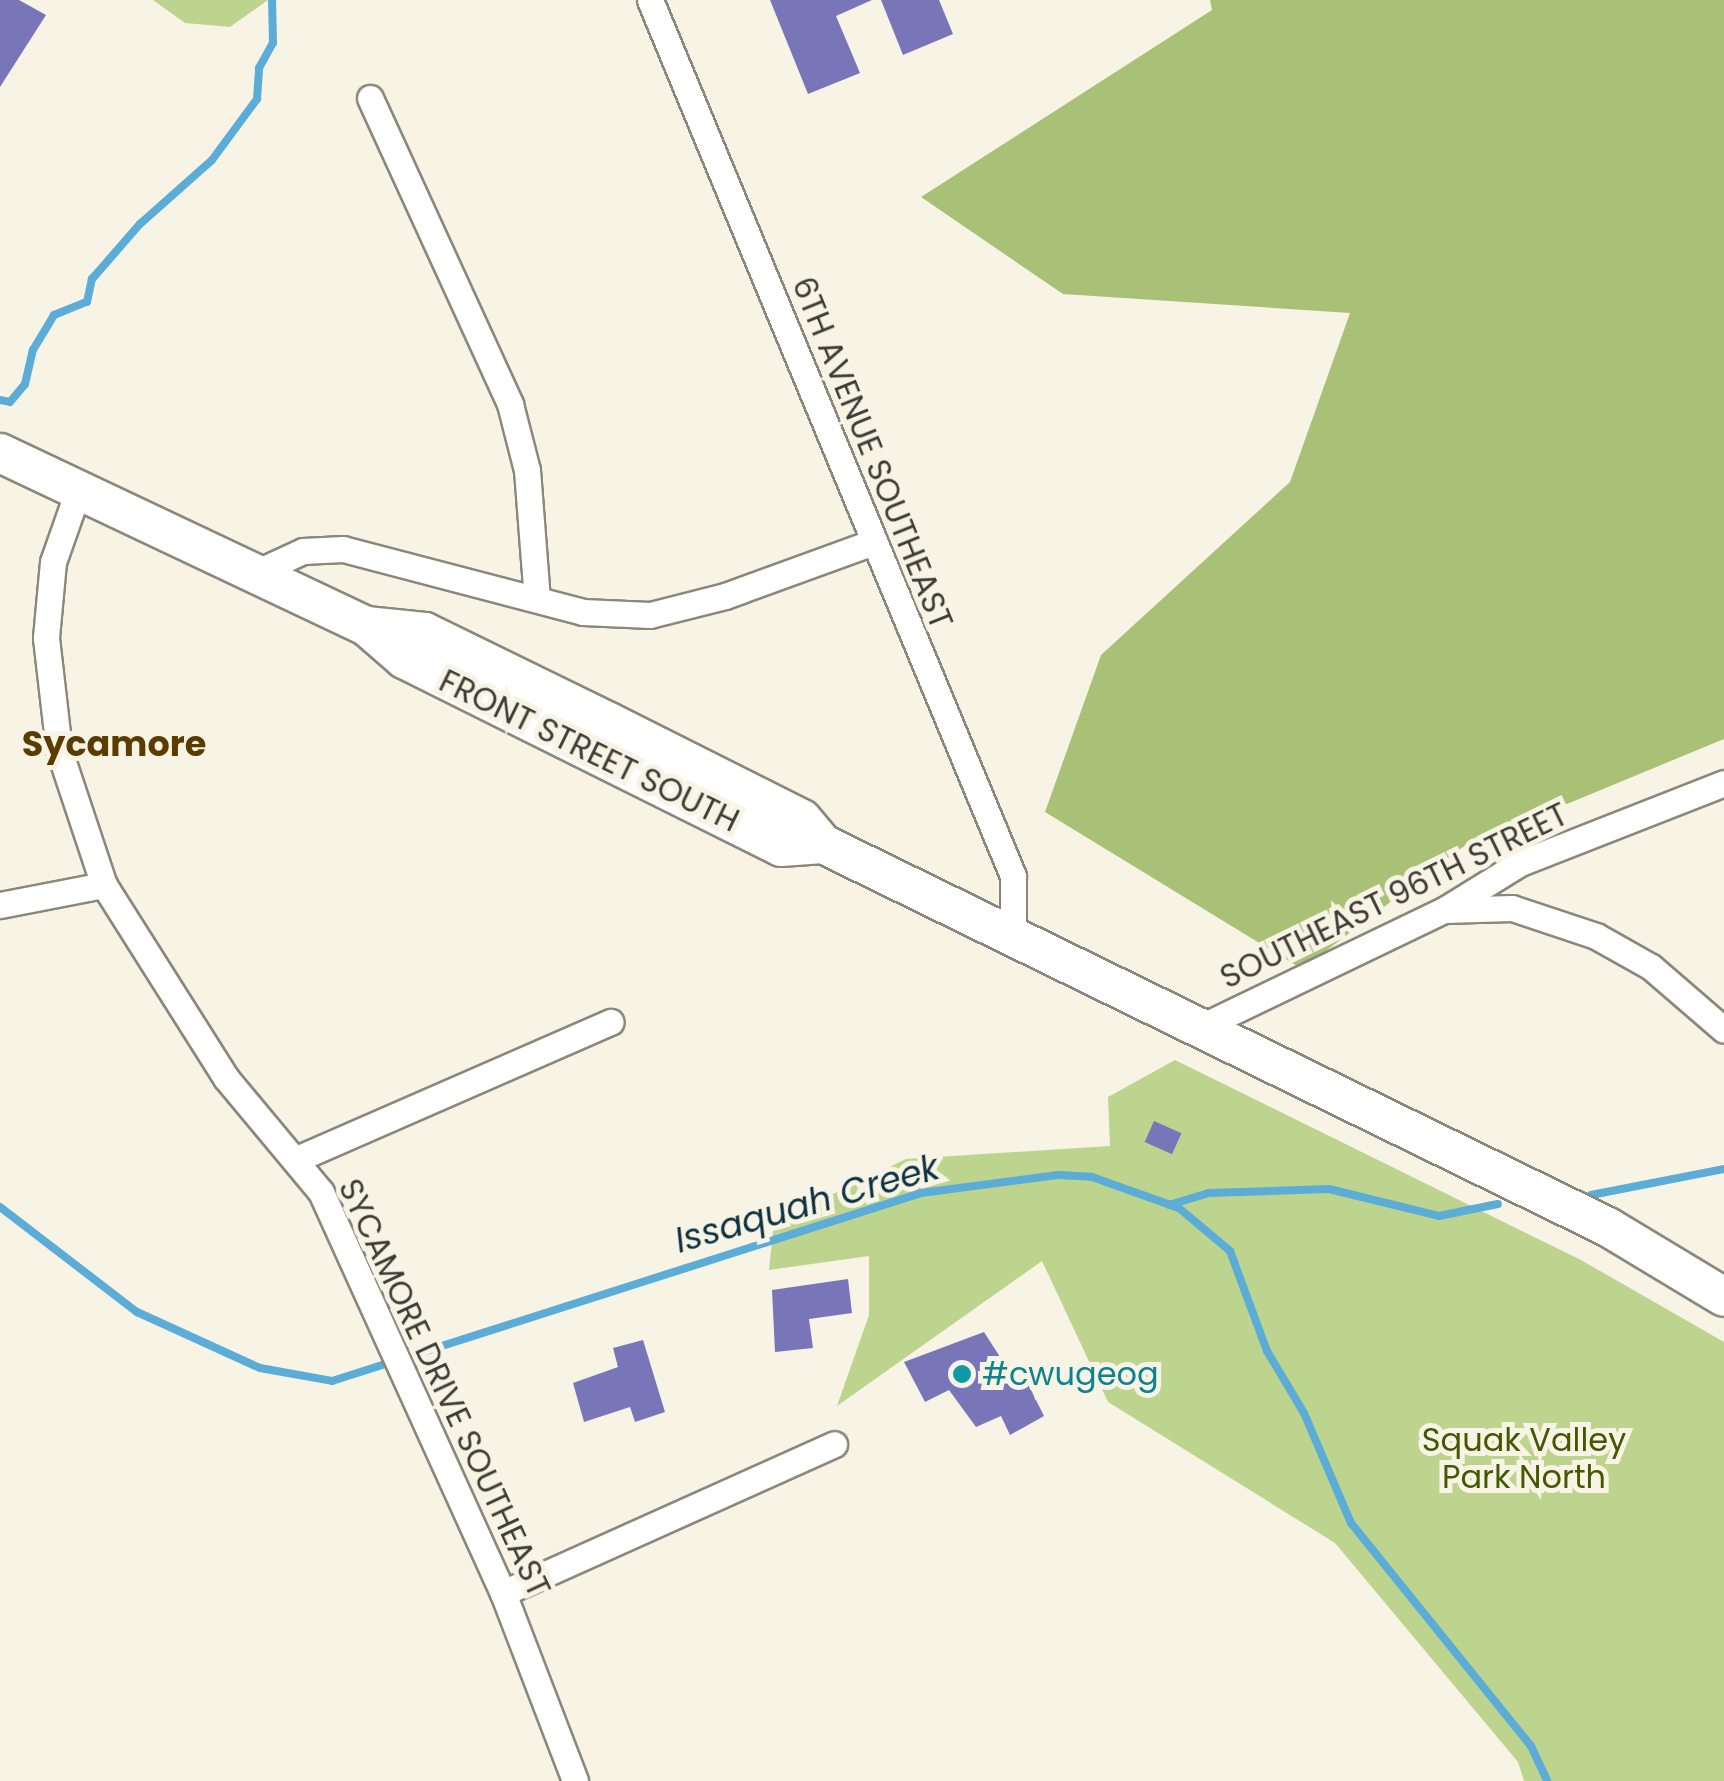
<!DOCTYPE html>
<style>
body{margin:0}
#map{position:relative;width:1724px;height:1781px;overflow:hidden;background:#f8f4e5;font-family:Poppins,sans-serif}
div>[style]{position:absolute}
.green>*{inset:0;background:#bdd48f}
.forest>*{inset:0;background:#a9c077}
.stream>*{height:8px;margin:-4px;padding:0 4px;transform-origin:4px;border-radius:4px;background:#5badd8}
.building>*{inset:0;background:#7875b8;transform-origin:0 0}
.roads{filter:drop-shadow(2px 0 #8b877a) drop-shadow(-2px 0 #8b877a) drop-shadow(0 2px #8b877a) drop-shadow(0 -2px #8b877a)}
.minor>*{height:25px;margin:-12.5px;padding:0 12.5px;transform-origin:12.5px;border-radius:12.5px;background:#fff}
.secondary>*{height:38px;margin:-19px;padding:0 19px;transform-origin:19px;border-radius:19px;background:#fff}
.dots>*{width:28px;height:28px;translate:-50% -50%;box-sizing:border-box;border:5px solid #f8f4e5;border-radius:50%}
span{translate:-50% -50%;white-space:nowrap;text-align:center;line-height:1.15;-webkit-text-stroke:10px #f8f4e5;paint-order:stroke}
.street-label{font-size:32px;color:#3d3b36}
.culture-label{font-size:32px;color:#0d838f}
.left{translate:0 -50%;text-align:left}
.park-label{font-size:32px;color:#445801}
.neighbourhood-label{font-size:35px;color:#5b3c00;font-weight:700}
.water-label{font-size:35px;color:#0b3143;font-style:italic}
</style>
<div id="map">
<div class="green">
<div style="clip-path:polygon(153px 0,268px 0,230px 27px,185px 23px)"></div>
<div style="clip-path:polygon(1175px 1060px,1581px 1260px,1724px 1342px,1724px 1781px,1524px 1781px,1518px 1762px,1335px 1543px,1108px 1402px,1042px 1261px,837px 1406px,869px 1315px,869px 1256px,769px 1270px,774px 1222px,906px 1159px,1110px 1146px,1108px 1097px)"></div>
</div>
<div class="forest">
<div style="clip-path:polygon(1210px 0,1724px 0,1724px 739px,1463px 847px,1302px 969px,1045px 812px,1101px 655px,1290px 482px,1350px 313px,1063px 294px,921px 197px,1212px 10px)"></div>
</div>
<div class="stream">
<div style="left:0;top:400px;width:10px;rotate:11deg"></div>
<div style="left:10px;top:402px;width:23px;rotate:-50deg"></div>
<div style="left:25px;top:384px;width:35px;rotate:-77deg"></div>
<div style="left:33px;top:350px;width:41px;rotate:-59deg"></div>
<div style="left:54px;top:315px;width:35px;rotate:-22deg"></div>
<div style="left:87px;top:302px;width:24px;rotate:-78deg"></div>
<div style="left:92px;top:279px;width:73px;rotate:-48.9deg"></div>
<div style="left:140px;top:224px;width:96px;rotate:-41.6deg"></div>
<div style="left:212px;top:160px;width:76px;rotate:-53.6deg"></div>
<div style="left:257px;top:99px;width:31px;rotate:-86deg"></div>
<div style="left:259px;top:68px;width:29px;rotate:-61deg"></div>
<div style="left:273px;top:43px;width:43px;rotate:-91.3deg"></div>
<div style="left:1591px;top:1195px;width:136px;rotate:-11.1deg"></div>
<div style="left:1169px;top:1205px;width:42px;rotate:-16.7deg"></div>
<div style="left:1209px;top:1193px;width:120px;rotate:-1.9deg"></div>
<div style="left:1329px;top:1189px;width:113px;rotate:13.8deg"></div>
<div style="left:1439px;top:1216px;width:60px;rotate:-11.5deg"></div>
<div style="left:0;top:1207px;width:173px;rotate:37.5deg"></div>
<div style="left:137px;top:1312px;width:135px;rotate:24.5deg"></div>
<div style="left:260px;top:1368px;width:73px;rotate:10.2deg"></div>
<div style="left:332px;top:1381px;width:618px;rotate:-17.7deg"></div>
<div style="left:921px;top:1193px;width:138px;rotate:-7.5deg"></div>
<div style="left:1058px;top:1175px;width:34px;rotate:3deg"></div>
<div style="left:1092px;top:1177px;width:92px;rotate:19.6deg"></div>
<div style="left:1179px;top:1208px;width:67px;rotate:40.1deg"></div>
<div style="left:1230px;top:1251px;width:107px;rotate:69.7deg"></div>
<div style="left:1267px;top:1351px;width:72px;rotate:59.2deg"></div>
<div style="left:1304px;top:1413px;width:120px;rotate:66.9deg"></div>
<div style="left:1351px;top:1523px;width:287px;rotate:51.1deg"></div>
<div style="left:1531px;top:1746px;width:38px;rotate:65deg"></div>
</div>
<div class="building">
<div style="clip-path:polygon(0 0,19px 0,46px 15px,0 87px)"></div>
<div style="clip-path:polygon(770px 0,872px 0,836px 16px,860px 73px,808px 94px)"></div>
<div style="clip-path:polygon(881px 0,939px 0,953px 34px,903px 55px)"></div>
<div style="left:1154px;top:1121px;width:30px;height:23px;rotate:24deg"></div>
<div style="clip-path:polygon(848px 1279px,852px 1313px,809px 1319px,813px 1348px,775px 1352px,772px 1290px)"></div>
<div style="clip-path:polygon(984px 1332px,1020px 1388px,1028px 1384px,1044px 1416px,1010px 1435px,1001px 1416px,976px 1427px,949px 1390px,925px 1402px,904px 1362px)"></div>
<div style="clip-path:polygon(643px 1340px,665px 1412px,635px 1422px,630px 1407px,584px 1422px,573px 1383px,618px 1367px,613px 1348px)"></div>
</div>
<div class="roads">
<div class="minor">
<div style="left:650px;top:0;width:948px;rotate:67.49deg"></div>
<div style="left:1013px;top:876px;width:59px;rotate:90deg"></div>
<div style="left:370px;top:98px;width:337px;rotate:65.4deg"></div>
<div style="left:510px;top:404px;width:68px;rotate:75.6deg"></div>
<div style="left:527px;top:470px;width:129px;rotate:85.6deg"></div>
<div style="left:78px;top:491px;width:75px;rotate:109.4deg"></div>
<div style="left:53px;top:562px;width:76px;rotate:95.3deg"></div>
<div style="left:46px;top:638px;width:113px;rotate:83.4deg"></div>
<div style="left:59px;top:750px;width:142px;rotate:71.6deg"></div>
<div style="left:104px;top:885px;width:228px;rotate:57.7deg"></div>
<div style="left:226px;top:1078px;width:148px;rotate:50.2deg"></div>
<div style="left:321px;top:1192px;width:440px;rotate:65.6deg"></div>
<div style="left:503px;top:1593px;width:201px;rotate:69deg"></div>
<div style="left:255px;top:573px;width:53px;rotate:-24.6deg"></div>
<div style="left:303px;top:551px;width:40px;rotate:-2.9deg"></div>
<div style="left:343px;top:549px;width:248px;rotate:14.7deg"></div>
<div style="left:583px;top:612px;width:67px;rotate:2.6deg"></div>
<div style="left:650px;top:615px;width:77px;rotate:-14.2deg"></div>
<div style="left:725px;top:596px;width:158px;rotate:-20deg"></div>
<div style="left:0;top:905px;width:106px;rotate:-10.9deg"></div>
<div style="left:1445px;top:910px;width:67px;rotate:-1.7deg"></div>
<div style="left:1512px;top:908px;width:89px;rotate:18.4deg"></div>
<div style="left:1596px;top:936px;width:63px;rotate:29.4deg"></div>
<div style="left:1651px;top:967px;width:96px;rotate:40.8deg"></div>
<div style="left:1205px;top:1025px;width:265px;rotate:-25.7deg"></div>
<div style="left:1444px;top:910px;width:89px;rotate:-31.7deg"></div>
<div style="left:1520px;top:863px;width:219px;rotate:-21.4deg"></div>
<div style="left:299px;top:1158px;width:340px;rotate:-23.6deg"></div>
<div style="left:503px;top:1593px;width:363px;rotate:-24.2deg"></div>
</div>
<div class="secondary">
<div style="left:0;top:453px;width:405px;rotate:25.3deg"></div>
<div style="left:366px;top:626px;width:50px;rotate:41deg"></div>
<div style="left:404px;top:659px;width:421px;rotate:26.5deg"></div>
<div style="left:781px;top:847px;width:42px;rotate:-4.1deg"></div>
<div style="left:366px;top:626px;width:59px;rotate:5.8deg"></div>
<div style="left:425px;top:632px;width:205px;rotate:26.1deg"></div>
<div style="left:609px;top:722px;width:216px;rotate:26.7deg"></div>
<div style="left:802px;top:819px;width:33px;rotate:50deg"></div>
<div style="left:823px;top:844px;width:873px;rotate:26.01deg"></div>
<div style="left:1608px;top:1227px;width:135px;rotate:31.1deg"></div>
</div>
</div>
<div class="dots">
<div style="left:962px;top:1374px;background:#0f9aa8"></div>
</div>
<div class="street-label">
<span style="left:872px;top:453px;rotate:68deg">6TH AVENUE SOUTHEAST</span>
<span style="left:589px;top:751px;rotate:26deg">FRONT STREET SOUTH</span>
<span style="left:1394px;top:896px;rotate:-26deg">SOUTHEAST 96TH STREET</span>
<span style="left:444px;top:1388px;rotate:65deg">SYCAMORE DRIVE SOUTHEAST</span>
</div>
<div class="culture-label">
<span class="left" style="left:982px;top:1374px">#cwugeog</span>
</div>
<div class="park-label">
<span style="left:1524px;top:1459px">Squak Valley<br>Park North</span>
</div>
<div class="neighbourhood-label">
<span style="left:114px;top:744px">Sycamore</span>
</div>
<div class="water-label">
<span style="left:807px;top:1204px;rotate:-16deg">Issaquah Creek</span>
</div>
</div>
